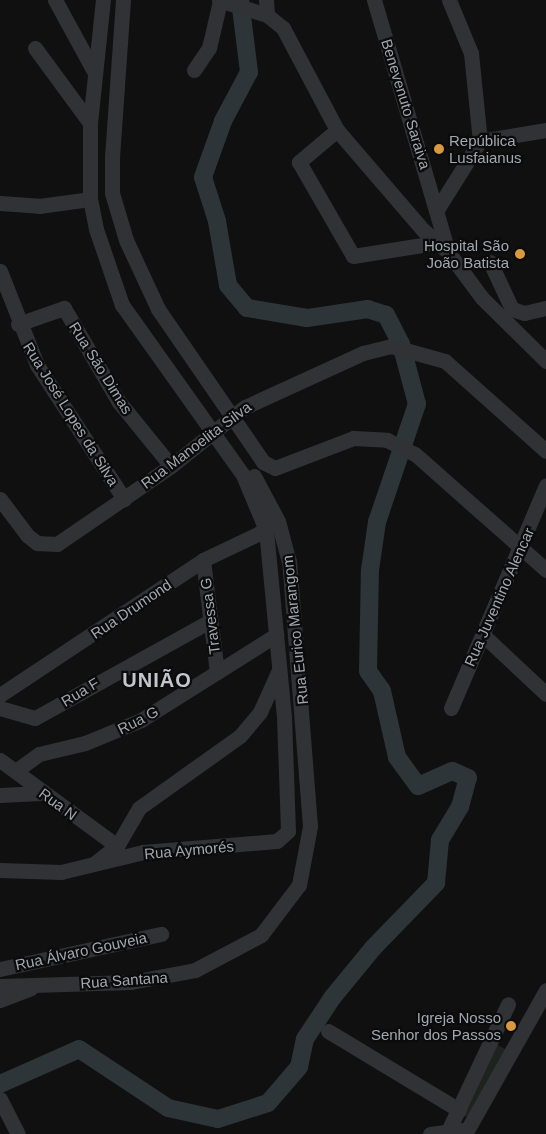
<!DOCTYPE html>
<meta charset="utf-8">
<style>
body{margin:0}
#map{position:relative;width:546px;height:1134px;overflow:hidden;background:#101011;font-family:Helvetica,sans-serif}
div>[style]{position:absolute}
.green>*{inset:0;background:#1d231d}
.river>*{height:18px;margin:-9px;padding:0 9px;transform-origin:9px;border-radius:9px;background:#2d3539}
.minor>*{height:15px;margin:-7.5px;padding:0 7.5px;transform-origin:7.5px;border-radius:7.5px;background:#313235}
.dots>*{width:14px;height:14px;translate:-50% -50%;box-sizing:border-box;border:2px solid #0b0b0c;border-radius:50%}
span{translate:-50% -50%;white-space:nowrap;text-align:center;line-height:1.15;-webkit-text-stroke:4.5px #0b0b0c;paint-order:stroke}
.street-label{font-size:15px;color:#a2a8b0}
.poi-label{font-size:15px;color:#a2a8b0}
.left{translate:0 -50%;text-align:left}
.right{translate:-100% -50%;text-align:right}
.district-label{font-size:20px;color:#c3c6cc;font-weight:700;letter-spacing:1px}
</style>
<div id="map">
<div class="green">
<div style="clip-path:polygon(491px 1041px,507px 1050px,470px 1116px,458px 1117px)"></div>
</div>
<div class="river">
<div style="left:0;top:1084px;width:86px;rotate:-23.9deg"></div>
<div style="left:79px;top:1049px;width:107px;rotate:33.5deg"></div>
<div style="left:168px;top:1108px;width:51px;rotate:12.4deg"></div>
<div style="left:218px;top:1119px;width:52px;rotate:-17.7deg"></div>
<div style="left:268px;top:1103px;width:48px;rotate:-49.3deg"></div>
<div style="left:299px;top:1067px;width:29px;rotate:-78deg"></div>
<div style="left:305px;top:1039px;width:49px;rotate:-56.6deg"></div>
<div style="left:332px;top:998px;width:65px;rotate:-50.6deg"></div>
<div style="left:373px;top:948px;width:91px;rotate:-45.9deg"></div>
<div style="left:436px;top:883px;width:43px;rotate:-84.7deg"></div>
<div style="left:440px;top:840px;width:39px;rotate:-59deg"></div>
<div style="left:460px;top:807px;width:30px;rotate:-75deg"></div>
<div style="left:468px;top:778px;width:17px;rotate:-156deg"></div>
<div style="left:452px;top:771px;width:37px;rotate:156deg"></div>
<div style="left:418px;top:786px;width:36px;rotate:-126deg"></div>
<div style="left:397px;top:757px;width:68px;rotate:-102.8deg"></div>
<div style="left:382px;top:691px;width:24px;rotate:-125deg"></div>
<div style="left:368px;top:671px;width:101px;rotate:-88.9deg"></div>
<div style="left:370px;top:570px;width:49px;rotate:-81.7deg"></div>
<div style="left:377px;top:522px;width:125px;rotate:-71.3deg"></div>
<div style="left:417px;top:404px;width:62px;rotate:-104.9deg"></div>
<div style="left:401px;top:344px;width:33px;rotate:-117deg"></div>
<div style="left:386px;top:315px;width:19px;rotate:-162deg"></div>
<div style="left:368px;top:309px;width:62px;rotate:171.6deg"></div>
<div style="left:307px;top:318px;width:61px;rotate:-170.5deg"></div>
<div style="left:247px;top:308px;width:30px;rotate:-130deg"></div>
<div style="left:228px;top:285px;width:65px;rotate:-99.8deg"></div>
<div style="left:217px;top:221px;width:46px;rotate:-107.7deg"></div>
<div style="left:203px;top:177px;width:59px;rotate:-70.3deg"></div>
<div style="left:223px;top:121px;width:55px;rotate:-62deg"></div>
<div style="left:249px;top:72px;width:73px;rotate:-97.1deg"></div>
</div>
<div class="minor">
<div style="left:55px;top:0;width:83px;rotate:61.3deg"></div>
<div style="left:123px;top:0;width:159px;rotate:94deg"></div>
<div style="left:112px;top:159px;width:34px;rotate:90deg"></div>
<div style="left:112px;top:193px;width:49px;rotate:73.4deg"></div>
<div style="left:126px;top:240px;width:76px;rotate:65.1deg"></div>
<div style="left:158px;top:309px;width:186px;rotate:55.5deg"></div>
<div style="left:263px;top:462px;width:13px;rotate:27deg"></div>
<div style="left:275px;top:468px;width:84px;rotate:-21deg"></div>
<div style="left:353px;top:438px;width:34px;rotate:3deg"></div>
<div style="left:387px;top:440px;width:31px;rotate:27deg"></div>
<div style="left:415px;top:454px;width:175px;rotate:41.5deg"></div>
<div style="left:219px;top:0;width:50px;rotate:17.4deg"></div>
<div style="left:267px;top:15px;width:21px;rotate:39deg"></div>
<div style="left:283px;top:28px;width:115px;rotate:62.1deg"></div>
<div style="left:337px;top:130px;width:132px;rotate:49.3deg"></div>
<div style="left:423px;top:230px;width:33px;rotate:41deg"></div>
<div style="left:266px;top:0;width:15px;rotate:86deg"></div>
<div style="left:374px;top:0;width:263px;rotate:73.6deg"></div>
<div style="left:448px;top:252px;width:57px;rotate:53.5deg"></div>
<div style="left:482px;top:298px;width:90px;rotate:44.5deg"></div>
<div style="left:449px;top:0;width:57px;rotate:67.5deg"></div>
<div style="left:471px;top:53px;width:88px;rotate:84.2deg"></div>
<div style="left:35px;top:48px;width:93px;rotate:53.7deg"></div>
<div style="left:194px;top:70px;width:27px;rotate:-56deg"></div>
<div style="left:209px;top:48px;width:48px;rotate:-76.8deg"></div>
<div style="left:337px;top:130px;width:50px;rotate:139.9deg"></div>
<div style="left:299px;top:162px;width:108px;rotate:60.1deg"></div>
<div style="left:353px;top:256px;width:83px;rotate:-9deg"></div>
<div style="left:0;top:203px;width:39px;rotate:4deg"></div>
<div style="left:39px;top:206px;width:51px;rotate:-7.8deg"></div>
<div style="left:438px;top:208px;width:79px;rotate:-57.9deg"></div>
<div style="left:480px;top:141px;width:67px;rotate:-9.5deg"></div>
<div style="left:490px;top:262px;width:52px;rotate:64.9deg"></div>
<div style="left:512px;top:309px;width:13px;rotate:18deg"></div>
<div style="left:524px;top:313px;width:23px;rotate:-13deg"></div>
<div style="left:0;top:271px;width:101px;rotate:68.5deg"></div>
<div style="left:37px;top:365px;width:160px;rotate:57deg"></div>
<div style="left:18px;top:324px;width:49px;rotate:-19.2deg"></div>
<div style="left:64px;top:308px;width:109px;rotate:59.7deg"></div>
<div style="left:119px;top:402px;width:82px;rotate:50.9deg"></div>
<div style="left:0;top:499px;width:45px;rotate:53.1deg"></div>
<div style="left:27px;top:535px;width:13px;rotate:39deg"></div>
<div style="left:37px;top:543px;width:20px;rotate:3deg"></div>
<div style="left:57px;top:544px;width:138px;rotate:-34.4deg"></div>
<div style="left:171px;top:466px;width:95px;rotate:-38.6deg"></div>
<div style="left:245px;top:407px;width:130px;rotate:-24.6deg"></div>
<div style="left:363px;top:353px;width:29px;rotate:-14deg"></div>
<div style="left:391px;top:346px;width:56px;rotate:15.5deg"></div>
<div style="left:445px;top:361px;width:135px;rotate:41.7deg"></div>
<div style="left:203px;top:560px;width:113px;rotate:82.9deg"></div>
<div style="left:483px;top:635px;width:86px;rotate:43.1deg"></div>
<div style="left:0;top:695px;width:244px;rotate:-33.6deg"></div>
<div style="left:203px;top:560px;width:70px;rotate:-25.5deg"></div>
<div style="left:0;top:708px;width:36px;rotate:16deg"></div>
<div style="left:35px;top:718px;width:200px;rotate:-29deg"></div>
<div style="left:451px;top:708px;width:242px;rotate:-66.9deg"></div>
<div style="left:0;top:760px;width:145px;rotate:36.3deg"></div>
<div style="left:17px;top:770px;width:27px;rotate:-36deg"></div>
<div style="left:39px;top:754px;width:47px;rotate:-13.4deg"></div>
<div style="left:85px;top:743px;width:61px;rotate:-22.3deg"></div>
<div style="left:141px;top:720px;width:160px;rotate:-32.2deg"></div>
<div style="left:0;top:795px;width:41px;rotate:-2.8deg"></div>
<div style="left:95px;top:863px;width:28px;rotate:-38deg"></div>
<div style="left:117px;top:846px;width:44px;rotate:-59.9deg"></div>
<div style="left:139px;top:808px;width:124px;rotate:-35.5deg"></div>
<div style="left:240px;top:736px;width:31px;rotate:-50deg"></div>
<div style="left:260px;top:712px;width:46px;rotate:-65.7deg"></div>
<div style="left:0;top:870px;width:61px;rotate:1.9deg"></div>
<div style="left:61px;top:872px;width:84px;rotate:-13.7deg"></div>
<div style="left:143px;top:852px;width:134px;rotate:-4.7deg"></div>
<div style="left:277px;top:841px;width:15px;rotate:-42deg"></div>
<div style="left:288px;top:831px;width:114px;rotate:-92deg"></div>
<div style="left:284px;top:717px;width:188px;rotate:-95.5deg"></div>
<div style="left:266px;top:530px;width:60px;rotate:-112.7deg"></div>
<div style="left:243px;top:475px;width:209px;rotate:-125.4deg"></div>
<div style="left:122px;top:305px;width:80px;rotate:-108.9deg"></div>
<div style="left:96px;top:229px;width:31px;rotate:-101deg"></div>
<div style="left:90px;top:199px;width:76px;rotate:-90deg"></div>
<div style="left:90px;top:123px;width:124px;rotate:-84deg"></div>
<div style="left:0;top:969px;width:165px;rotate:-12.3deg"></div>
<div style="left:0;top:986px;width:131px;rotate:-1.7deg"></div>
<div style="left:131px;top:982px;width:65px;rotate:-10.6deg"></div>
<div style="left:195px;top:970px;width:75px;rotate:-27.9deg"></div>
<div style="left:261px;top:935px;width:63px;rotate:-52.8deg"></div>
<div style="left:299px;top:885px;width:60px;rotate:-79.4deg"></div>
<div style="left:310px;top:826px;width:265px;rotate:-94.5deg"></div>
<div style="left:289px;top:562px;width:42px;rotate:-105deg"></div>
<div style="left:278px;top:521px;width:51px;rotate:-118.1deg"></div>
<div style="left:0;top:1000px;width:33px;rotate:-21deg"></div>
<div style="left:328px;top:1031px;width:153px;rotate:31.1deg"></div>
<div style="left:0;top:1099px;width:39px;rotate:63deg"></div>
<div style="left:449px;top:1129px;width:138px;rotate:-64.7deg"></div>
<div style="left:430px;top:1134px;width:30px;rotate:-8deg"></div>
<div style="left:465px;top:1134px;width:165px;rotate:-60.6deg"></div>
</div>
<div class="dots">
<div style="left:439px;top:149px;background:#da983f"></div>
<div style="left:520px;top:254px;background:#da983f"></div>
<div style="left:511px;top:1026px;background:#da983f"></div>
</div>
<div class="street-label">
<span style="left:406px;top:104px;rotate:73deg">Benevenuto Saraiva</span>
<span style="left:101px;top:368px;rotate:58deg">Rua São Dimas</span>
<span style="left:71px;top:414px;rotate:58deg">Rua José Lopes da Silva</span>
<span style="left:196px;top:445px;rotate:-37deg">Rua Manoelita Silva</span>
<span style="left:499px;top:597px;rotate:-66deg">Rua Juventino Alencar</span>
<span style="left:131px;top:609px;rotate:-34deg">Rua Drumond</span>
<span style="left:210px;top:616px;rotate:-97deg">Travessa G</span>
<span style="left:295px;top:630px;rotate:-96deg">Rua Eurico Marangom</span>
<span style="left:80px;top:692px;rotate:-31deg">Rua F</span>
<span style="left:138px;top:720px;rotate:-27deg">Rua G</span>
<span style="left:58px;top:804px;rotate:36deg">Rua N</span>
<span style="left:189px;top:850px;rotate:-5deg">Rua Aymorés</span>
<span style="left:81px;top:951px;rotate:-12deg">Rua Álvaro Gouveia</span>
<span style="left:124px;top:980px;rotate:-4deg">Rua Santana</span>
</div>
<div class="poi-label">
<span class="left" style="left:449px;top:149px">República<br>Lusfaianus</span>
<span class="right" style="left:509px;top:254px">Hospital São<br>João Batista</span>
<span class="right" style="left:501px;top:1026px">Igreja Nosso<br>Senhor dos Passos</span>
</div>
<div class="district-label">
<span style="left:157px;top:680px">UNIÃO</span>
</div>
</div>
